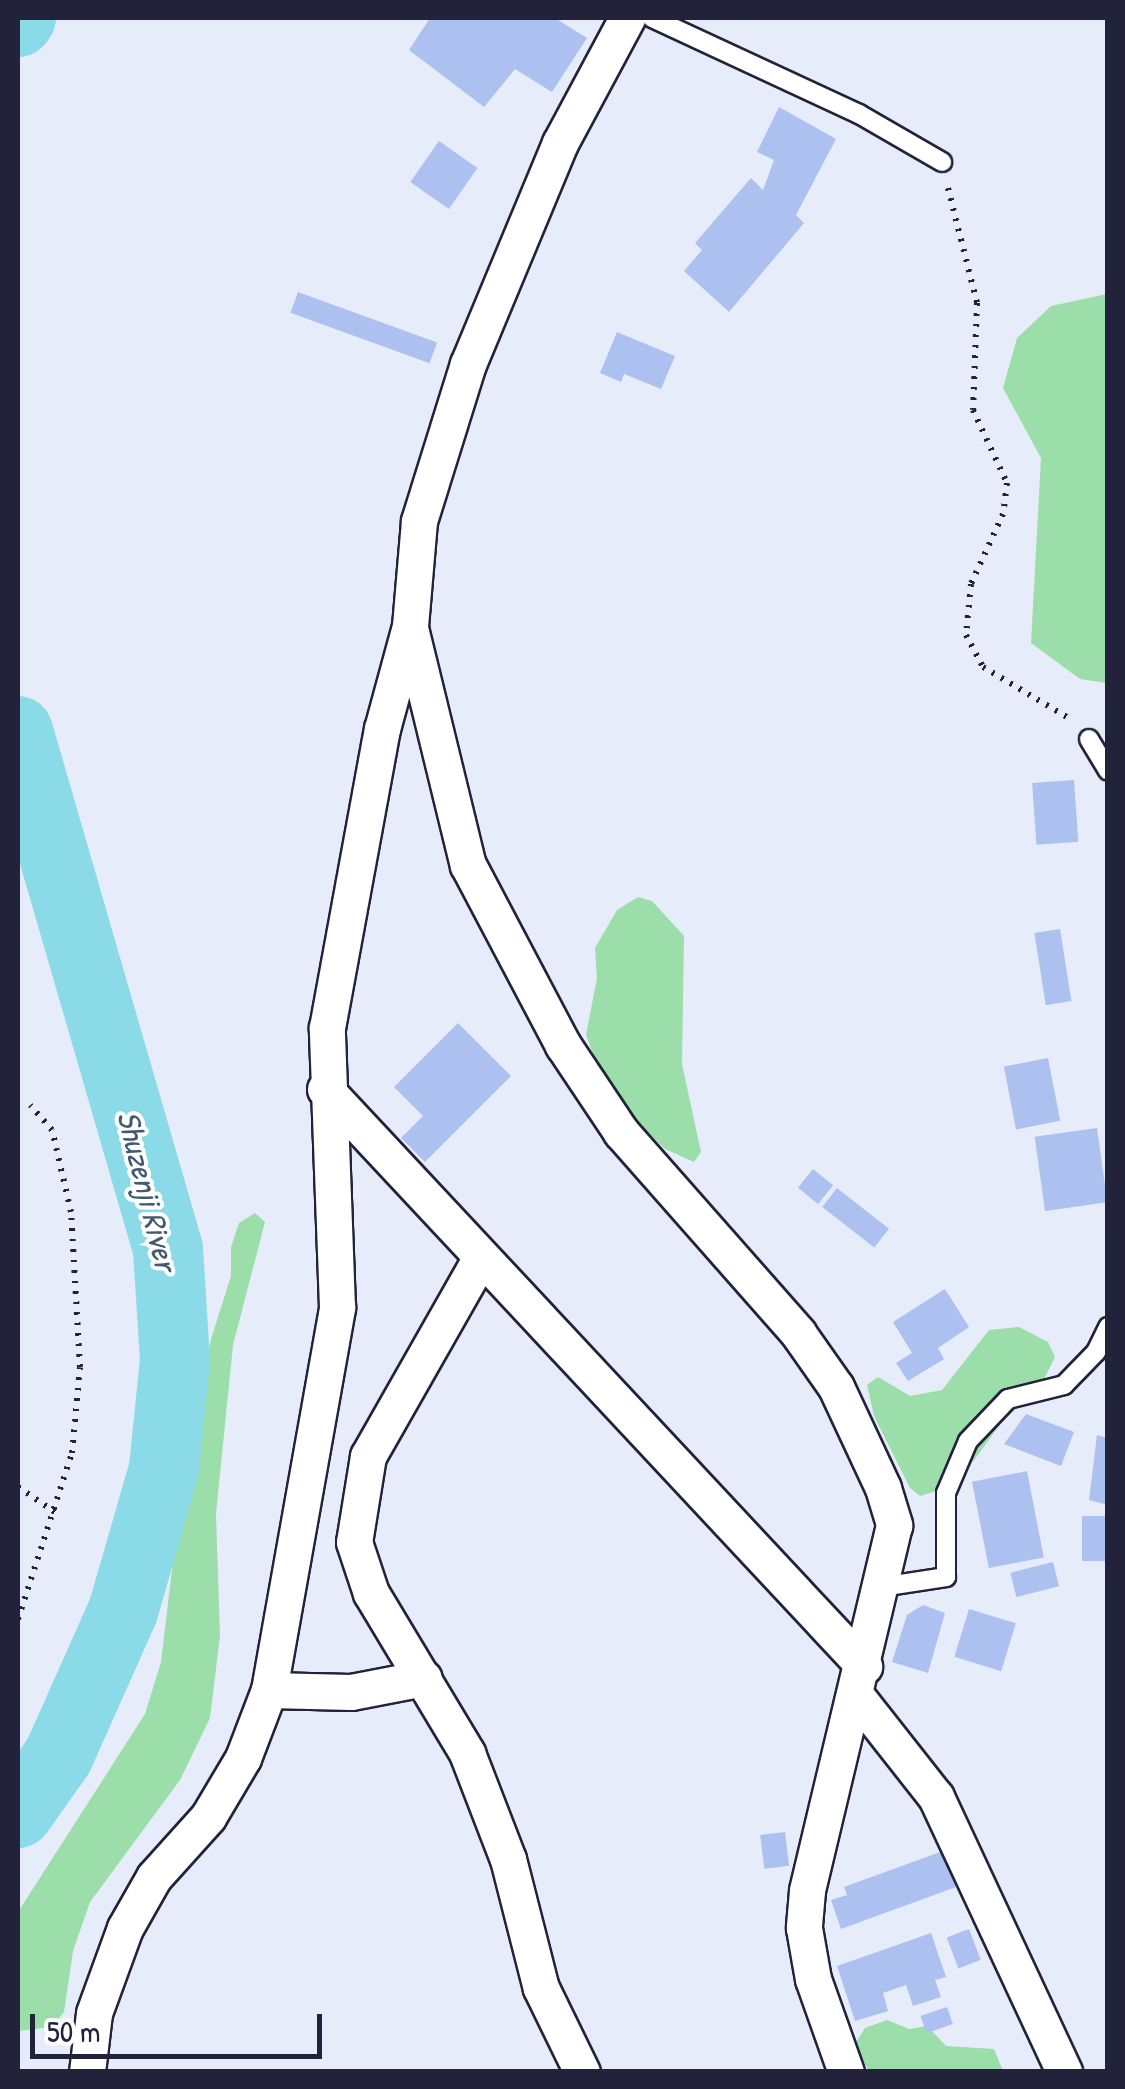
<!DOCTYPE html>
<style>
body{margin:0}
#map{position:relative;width:1125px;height:2089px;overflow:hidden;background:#e6ecfa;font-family:"Patrick Hand",sans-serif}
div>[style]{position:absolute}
.green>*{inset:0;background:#9bdea9}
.river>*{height:70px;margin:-35px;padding:0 35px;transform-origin:35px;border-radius:35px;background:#8bdae8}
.building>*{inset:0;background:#acc1f0;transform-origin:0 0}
.path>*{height:6px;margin-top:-3px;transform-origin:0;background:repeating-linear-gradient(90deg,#22223b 0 2.5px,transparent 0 10.5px)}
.roads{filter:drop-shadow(2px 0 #22223b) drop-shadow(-2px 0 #22223b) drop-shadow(0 2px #22223b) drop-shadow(0 -2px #22223b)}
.lane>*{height:18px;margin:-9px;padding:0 9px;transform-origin:9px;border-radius:9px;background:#fff}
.street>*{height:35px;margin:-17.5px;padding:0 17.5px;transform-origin:17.5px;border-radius:17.5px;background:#fff}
span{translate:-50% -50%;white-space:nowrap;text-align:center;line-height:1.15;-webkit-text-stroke:8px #fff;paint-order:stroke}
.water-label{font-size:32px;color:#42596f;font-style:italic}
.frame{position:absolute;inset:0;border:20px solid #22223b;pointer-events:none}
.scale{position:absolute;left:30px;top:2014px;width:292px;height:45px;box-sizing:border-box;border:5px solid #22223b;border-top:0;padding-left:12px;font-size:30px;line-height:35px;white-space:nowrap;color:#22223b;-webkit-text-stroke:8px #fff;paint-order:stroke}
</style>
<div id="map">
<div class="green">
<div style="clip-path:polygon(1107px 294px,1108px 294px,1107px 683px,1080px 679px,1031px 643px,1041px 458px,1003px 388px,1017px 338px,1051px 306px)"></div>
<div style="clip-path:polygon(638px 897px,652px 901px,684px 936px,682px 1064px,701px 1152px,694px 1162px,665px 1149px,633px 1117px,603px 1080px,586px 1035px,597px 978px,595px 948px,617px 910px)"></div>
<div style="clip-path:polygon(255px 1213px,265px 1222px,233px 1345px,216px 1514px,220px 1636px,210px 1718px,180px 1780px,90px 1902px,73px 1951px,64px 2012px,52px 2027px,18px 2031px,18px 1912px,145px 1714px,161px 1662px,178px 1519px,211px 1339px,231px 1276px,231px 1247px,239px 1223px)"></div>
<div style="clip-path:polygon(1019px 1327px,1048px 1342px,1055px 1357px,1042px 1383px,1032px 1398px,1012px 1408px,956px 1485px,920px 1496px,910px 1488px,874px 1416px,867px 1385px,878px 1377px,910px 1396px,942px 1390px,989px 1330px)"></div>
<div style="clip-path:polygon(887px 2020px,909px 2029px,927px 2026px,946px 2046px,994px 2049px,1003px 2071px,869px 2071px,854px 2045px,865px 2028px)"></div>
</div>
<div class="river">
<div style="left:18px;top:22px;width:5px;rotate:-53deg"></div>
<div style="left:18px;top:731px;width:539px;rotate:73.85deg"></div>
<div style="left:168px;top:1249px;width:111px;rotate:86.4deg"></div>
<div style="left:175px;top:1360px;width:110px;rotate:95.8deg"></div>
<div style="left:164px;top:1469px;width:148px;rotate:106.1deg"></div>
<div style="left:123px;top:1611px;width:158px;rotate:114deg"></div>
<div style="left:59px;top:1755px;width:71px;rotate:125.3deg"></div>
</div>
<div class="building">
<div style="clip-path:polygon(430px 18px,555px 18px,587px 38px,552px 92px,515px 69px,484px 107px,409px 50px)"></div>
<div style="clip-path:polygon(779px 107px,836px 139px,796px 215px,804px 223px,729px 312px,684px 271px,702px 250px,695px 243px,751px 178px,763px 190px,774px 160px,757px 152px)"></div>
<div style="left:439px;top:141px;width:47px;height:50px;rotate:35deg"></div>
<div style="left:298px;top:292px;width:148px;height:22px;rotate:20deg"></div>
<div style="clip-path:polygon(617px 332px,675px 356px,661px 389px,624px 374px,621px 382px,600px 373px)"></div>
<div style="left:1074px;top:780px;width:62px;height:42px;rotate:86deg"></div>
<div style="left:1060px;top:929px;width:73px;height:26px;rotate:81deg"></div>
<div style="clip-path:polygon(458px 1023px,511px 1076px,425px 1162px,401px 1138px,423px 1116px,394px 1087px)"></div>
<div style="left:1048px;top:1058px;width:64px;height:45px;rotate:79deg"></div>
<div style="left:1097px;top:1128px;width:75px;height:63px;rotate:82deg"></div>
<div style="left:813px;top:1169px;width:26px;height:24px;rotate:39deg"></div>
<div style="left:837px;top:1188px;width:66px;height:24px;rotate:38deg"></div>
<div style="clip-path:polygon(945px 1289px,969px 1327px,938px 1348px,944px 1359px,908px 1381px,896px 1363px,912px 1353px,893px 1322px)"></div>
<div style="clip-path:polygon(1026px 1414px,1074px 1432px,1061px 1466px,1004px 1444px)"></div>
<div style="clip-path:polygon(1097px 1435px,1108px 1438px,1108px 1505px,1089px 1500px)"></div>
<div style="left:1027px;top:1471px;width:88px;height:56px;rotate:79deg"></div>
<div style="left:1082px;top:1516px;width:26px;height:45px"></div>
<div style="left:1053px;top:1562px;width:25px;height:44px;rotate:76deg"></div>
<div style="clip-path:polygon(923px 1605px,945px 1613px,928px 1673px,892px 1662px,907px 1615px)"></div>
<div style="left:969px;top:1609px;width:49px;height:50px;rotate:17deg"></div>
<div style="left:785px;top:1832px;width:34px;height:25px;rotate:83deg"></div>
<div style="clip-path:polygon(943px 1851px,956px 1887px,841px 1929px,831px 1900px,847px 1895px,844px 1887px)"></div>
<div style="left:969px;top:1929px;width:33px;height:24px;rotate:69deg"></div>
<div style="clip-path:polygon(931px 1933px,946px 1977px,935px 1980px,941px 1997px,913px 2006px,906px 1985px,883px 1993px,888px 2011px,855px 2021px,837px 1966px)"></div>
<div style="left:947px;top:2007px;width:18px;height:28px;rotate:71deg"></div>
</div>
<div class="path">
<div style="left:948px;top:188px;width:119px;rotate:75.8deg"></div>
<div style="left:977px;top:303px;width:107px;rotate:92.1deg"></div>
<div style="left:973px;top:410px;width:81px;rotate:65deg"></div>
<div style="left:1007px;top:483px;width:31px;rotate:97deg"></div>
<div style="left:1003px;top:514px;width:77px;rotate:114.6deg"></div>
<div style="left:971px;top:584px;width:51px;rotate:95.6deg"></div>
<div style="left:966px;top:635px;width:36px;rotate:62deg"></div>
<div style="left:983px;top:667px;width:104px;rotate:30.8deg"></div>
<div style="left:18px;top:1487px;width:45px;rotate:34deg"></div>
<div style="left:18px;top:1619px;width:175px;rotate:-72deg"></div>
<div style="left:72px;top:1453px;width:86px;rotate:-84.7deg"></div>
<div style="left:80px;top:1367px;width:155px;rotate:-93.3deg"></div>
<div style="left:71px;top:1212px;width:84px;rotate:-103deg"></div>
<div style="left:52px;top:1130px;width:33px;rotate:-131deg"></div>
</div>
<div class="roads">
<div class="lane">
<div style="left:652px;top:18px;width:228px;rotate:24.9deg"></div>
<div style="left:859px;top:114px;width:96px;rotate:30deg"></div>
<div style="left:1089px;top:739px;width:37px;rotate:59deg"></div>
<div style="left:881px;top:1587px;width:66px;rotate:-8.7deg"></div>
<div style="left:946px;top:1577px;width:84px;rotate:-90deg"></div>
<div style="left:946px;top:1493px;width:56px;rotate:-67.1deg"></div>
<div style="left:968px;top:1441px;width:58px;rotate:-46.4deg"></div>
<div style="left:1008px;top:1399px;width:58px;rotate:-14deg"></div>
<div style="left:1064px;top:1385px;width:46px;rotate:-45.9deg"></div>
<div style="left:1096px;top:1352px;width:28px;rotate:-64deg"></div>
</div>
<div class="street">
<div style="left:411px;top:632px;width:240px;rotate:76.3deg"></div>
<div style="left:468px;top:865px;width:204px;rotate:62.2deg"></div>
<div style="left:563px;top:1045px;width:105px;rotate:56.3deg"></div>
<div style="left:621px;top:1132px;width:268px;rotate:48.6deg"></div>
<div style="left:798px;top:1333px;width:66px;rotate:54.9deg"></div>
<div style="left:836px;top:1387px;width:111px;rotate:65deg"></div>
<div style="left:883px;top:1488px;width:39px;rotate:73deg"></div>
<div style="left:894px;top:1525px;width:376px;rotate:103.4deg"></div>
<div style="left:807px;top:1891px;width:37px;rotate:95deg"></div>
<div style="left:804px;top:1928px;width:52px;rotate:80deg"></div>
<div style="left:813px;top:1979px;width:99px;rotate:70.5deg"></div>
<div style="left:325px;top:1089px;width:790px;rotate:46.95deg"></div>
<div style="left:480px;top:1259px;width:227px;rotate:119.6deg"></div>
<div style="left:368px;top:1456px;width:87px;rotate:99.2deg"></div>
<div style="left:354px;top:1542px;width:54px;rotate:71.6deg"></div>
<div style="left:371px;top:1593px;width:187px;rotate:59deg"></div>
<div style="left:467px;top:1753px;width:114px;rotate:68.9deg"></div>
<div style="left:508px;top:1859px;width:133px;rotate:75.7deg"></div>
<div style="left:541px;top:1988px;width:93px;rotate:64deg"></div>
<div style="left:269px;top:1690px;width:82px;rotate:1.4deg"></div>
<div style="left:351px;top:1692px;width:74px;rotate:-10.9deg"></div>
<div style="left:858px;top:1698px;width:126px;rotate:51.8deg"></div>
<div style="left:936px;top:1797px;width:303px;rotate:65deg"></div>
<div style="left:87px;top:2072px;width:59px;rotate:-83.2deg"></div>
<div style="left:94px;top:2013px;width:90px;rotate:-70deg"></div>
<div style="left:125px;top:1928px;width:59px;rotate:-60.4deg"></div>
<div style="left:154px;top:1877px;width:81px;rotate:-48deg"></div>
<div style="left:208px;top:1817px;width:69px;rotate:-59.3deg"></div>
<div style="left:243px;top:1758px;width:73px;rotate:-69.1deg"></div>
<div style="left:269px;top:1690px;width:389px;rotate:-79.9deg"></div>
<div style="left:337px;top:1307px;width:279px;rotate:-92.1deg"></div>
<div style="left:327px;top:1028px;width:304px;rotate:-79.6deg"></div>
<div style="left:382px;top:729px;width:107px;rotate:-74.8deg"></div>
<div style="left:410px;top:626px;width:105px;rotate:-85.1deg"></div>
<div style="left:419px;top:521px;width:164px;rotate:-72.7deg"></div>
<div style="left:468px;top:364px;width:239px;rotate:-67.4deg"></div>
<div style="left:560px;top:143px;width:142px;rotate:-61.8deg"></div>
</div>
</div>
<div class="water-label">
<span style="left:147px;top:1191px;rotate:76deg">Shuzenji River</span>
</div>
<div class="frame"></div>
<div class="scale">50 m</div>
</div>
